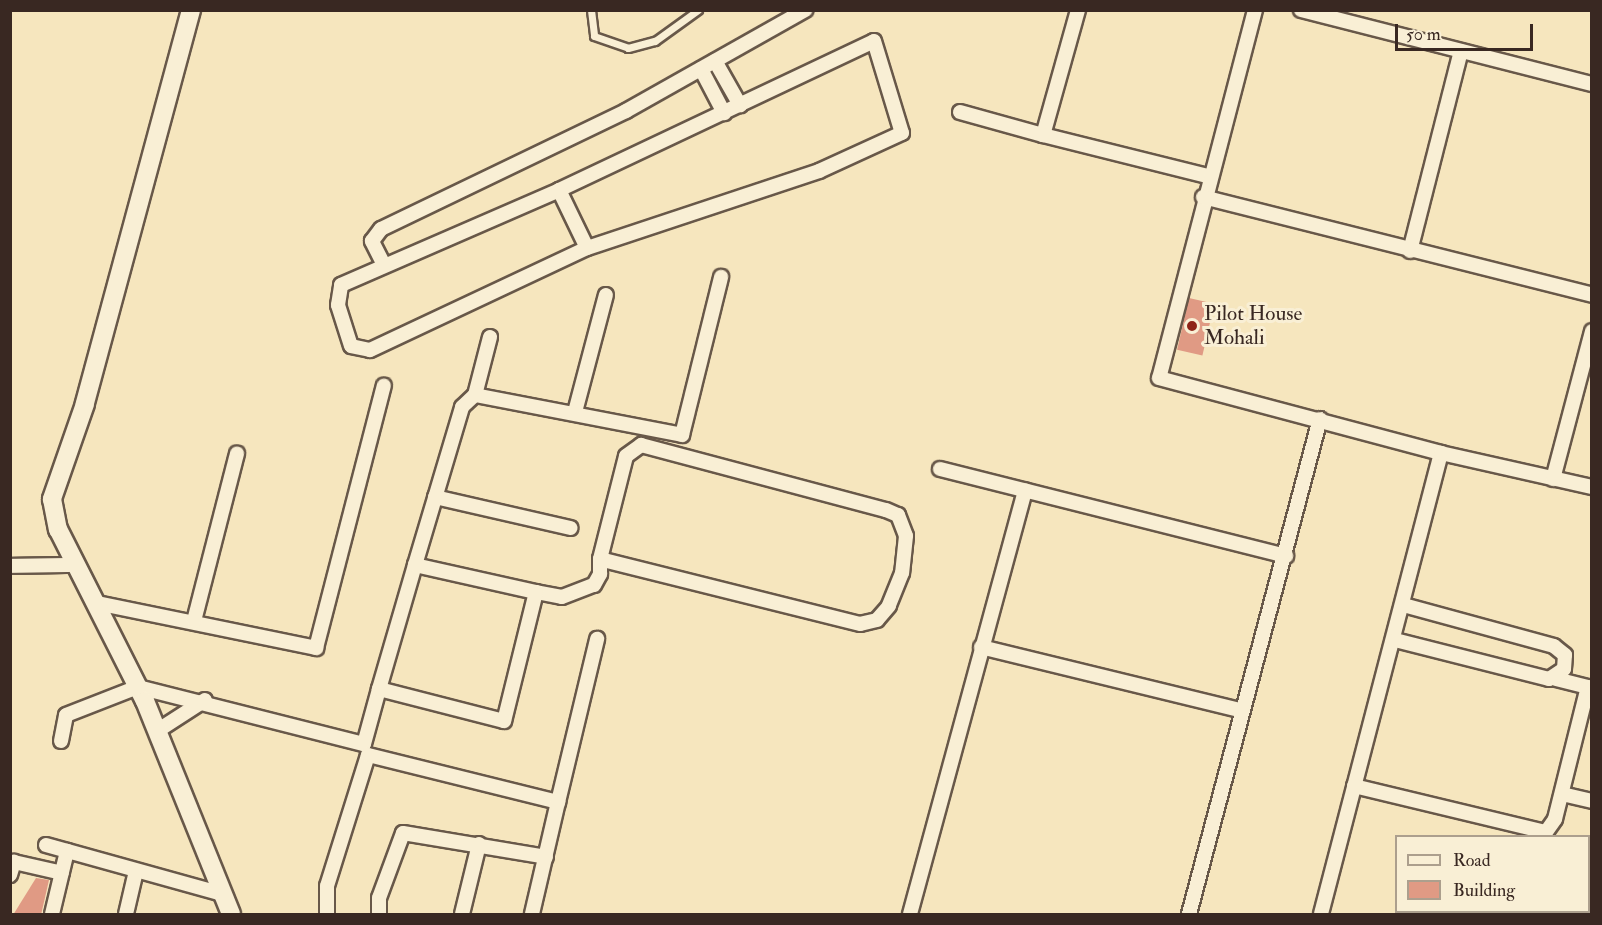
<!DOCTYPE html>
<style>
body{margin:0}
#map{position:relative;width:1602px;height:925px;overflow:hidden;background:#f6e6be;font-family:"IM FELL Double Pica",serif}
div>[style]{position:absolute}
.building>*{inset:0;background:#e09a84;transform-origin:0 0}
.roads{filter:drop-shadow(2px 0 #685849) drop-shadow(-2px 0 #685849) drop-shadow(0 2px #685849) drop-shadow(0 -2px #685849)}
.service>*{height:7px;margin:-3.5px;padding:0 3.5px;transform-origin:3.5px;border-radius:3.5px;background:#f9efd5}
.minor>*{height:14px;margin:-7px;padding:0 7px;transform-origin:7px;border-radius:7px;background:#f9efd5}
.tertiary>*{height:18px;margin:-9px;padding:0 9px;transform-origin:9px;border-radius:9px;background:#f9efd5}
.dots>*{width:16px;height:16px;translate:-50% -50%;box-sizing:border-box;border:3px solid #f9efd5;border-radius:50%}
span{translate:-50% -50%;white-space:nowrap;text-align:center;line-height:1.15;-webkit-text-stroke:6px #f9efd5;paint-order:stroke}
.poi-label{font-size:21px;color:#392822}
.left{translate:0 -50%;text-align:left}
.frame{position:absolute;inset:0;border:12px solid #392822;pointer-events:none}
.legend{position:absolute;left:1395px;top:835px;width:195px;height:78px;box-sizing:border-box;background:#f9efd5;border:2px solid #ac9f8d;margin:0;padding:8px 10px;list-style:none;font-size:18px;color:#392822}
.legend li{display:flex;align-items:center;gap:12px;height:30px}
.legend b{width:30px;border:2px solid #ac9f8d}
.scale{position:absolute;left:1395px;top:24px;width:138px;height:27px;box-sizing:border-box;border:3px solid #392822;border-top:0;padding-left:8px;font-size:18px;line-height:21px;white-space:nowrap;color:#392822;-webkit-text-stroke:4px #f9efd5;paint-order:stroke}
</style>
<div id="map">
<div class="building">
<div style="left:1189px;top:298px;width:26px;height:53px;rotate:13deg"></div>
<div style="clip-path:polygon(36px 878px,49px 880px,41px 915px,13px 915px)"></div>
</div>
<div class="roads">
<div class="service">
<div style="left:591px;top:10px;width:26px;rotate:83deg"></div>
<div style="left:594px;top:36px;width:36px;rotate:19deg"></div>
<div style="left:628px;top:48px;width:28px;rotate:-15deg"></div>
<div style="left:655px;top:41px;width:53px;rotate:-35.8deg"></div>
</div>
<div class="minor">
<div style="left:1078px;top:10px;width:130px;rotate:105.6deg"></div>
<div style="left:1043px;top:135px;width:170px;rotate:14deg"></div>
<div style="left:1255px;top:10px;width:380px;rotate:104.6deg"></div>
<div style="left:1159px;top:378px;width:292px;rotate:14.9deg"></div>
<div style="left:1441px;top:453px;width:476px;rotate:104.6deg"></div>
<div style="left:1301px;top:10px;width:300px;rotate:14.3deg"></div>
<div style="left:874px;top:41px;width:96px;rotate:73.1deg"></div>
<div style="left:902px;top:133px;width:91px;rotate:155.4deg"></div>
<div style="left:819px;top:171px;width:244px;rotate:161.6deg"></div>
<div style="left:587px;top:248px;width:240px;rotate:154.8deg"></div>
<div style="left:370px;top:350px;width:19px;rotate:-168deg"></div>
<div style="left:351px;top:346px;width:43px;rotate:-107.6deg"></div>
<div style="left:338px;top:305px;width:20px;rotate:-81deg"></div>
<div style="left:341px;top:285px;width:238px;rotate:-23.5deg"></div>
<div style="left:559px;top:190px;width:348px;rotate:-25.3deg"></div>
<div style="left:715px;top:61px;width:51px;rotate:60.4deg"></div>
<div style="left:701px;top:69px;width:50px;rotate:62.4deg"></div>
<div style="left:960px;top:112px;width:86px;rotate:15.5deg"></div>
<div style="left:559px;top:190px;width:64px;rotate:64.2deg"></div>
<div style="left:1203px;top:197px;width:401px;rotate:14.1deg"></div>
<div style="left:1410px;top:251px;width:206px;rotate:-75.7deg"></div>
<div style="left:384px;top:265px;width:27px;rotate:-117deg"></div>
<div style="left:372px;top:241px;width:15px;rotate:-53deg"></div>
<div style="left:381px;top:229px;width:272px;rotate:-25.7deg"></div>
<div style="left:626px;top:111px;width:206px;rotate:-29.4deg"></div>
<div style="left:475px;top:395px;width:60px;rotate:-75.5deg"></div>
<div style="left:575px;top:412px;width:121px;rotate:-75.2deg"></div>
<div style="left:1441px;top:453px;width:155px;rotate:12.7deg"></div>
<div style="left:940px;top:469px;width:357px;rotate:14.1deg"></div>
<div style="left:1553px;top:479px;width:153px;rotate:-75.2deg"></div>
<div style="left:435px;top:497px;width:139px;rotate:12.9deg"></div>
<div style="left:415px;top:565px;width:165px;rotate:-73.4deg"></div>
<div style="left:462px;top:407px;width:18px;rotate:-43deg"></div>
<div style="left:475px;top:395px;width:211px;rotate:10.9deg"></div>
<div style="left:682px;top:435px;width:163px;rotate:-76.1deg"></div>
<div style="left:10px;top:566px;width:66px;rotate:-0.9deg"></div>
<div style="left:536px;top:592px;width:26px;rotate:11deg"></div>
<div style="left:562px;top:597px;width:34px;rotate:-21deg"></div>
<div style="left:594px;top:585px;width:13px;rotate:-61deg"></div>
<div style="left:600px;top:574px;width:15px;rotate:-90deg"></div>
<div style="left:600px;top:559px;width:106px;rotate:-75.8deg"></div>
<div style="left:626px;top:456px;width:19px;rotate:-36deg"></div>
<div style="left:641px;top:445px;width:253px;rotate:14.9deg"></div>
<div style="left:886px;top:510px;width:13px;rotate:23deg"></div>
<div style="left:898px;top:515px;width:22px;rotate:69deg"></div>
<div style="left:906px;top:536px;width:37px;rotate:96deg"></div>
<div style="left:902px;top:573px;width:35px;rotate:112deg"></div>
<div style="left:889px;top:606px;width:18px;rotate:131deg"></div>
<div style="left:877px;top:620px;width:17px;rotate:167deg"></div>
<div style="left:860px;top:624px;width:268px;rotate:-166deg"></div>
<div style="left:97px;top:603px;width:224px;rotate:11.6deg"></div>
<div style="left:316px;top:648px;width:271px;rotate:-75.5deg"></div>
<div style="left:194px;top:621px;width:173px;rotate:-75.6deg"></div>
<div style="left:1395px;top:640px;width:159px;rotate:14.2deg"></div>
<div style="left:1549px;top:679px;width:18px;rotate:-34deg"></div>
<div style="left:1564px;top:669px;width:14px;rotate:-86deg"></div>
<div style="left:1565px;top:655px;width:14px;rotate:-141deg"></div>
<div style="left:1554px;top:646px;width:156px;rotate:-164.8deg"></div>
<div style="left:981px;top:647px;width:267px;rotate:13.7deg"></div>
<div style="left:1556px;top:679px;width:37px;rotate:14deg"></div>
<div style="left:157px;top:731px;width:57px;rotate:-32.9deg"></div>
<div style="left:61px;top:741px;width:26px;rotate:-79deg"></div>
<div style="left:66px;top:715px;width:77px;rotate:-21.3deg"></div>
<div style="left:138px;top:687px;width:233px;rotate:14.2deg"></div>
<div style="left:364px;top:744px;width:57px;rotate:-74.7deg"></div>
<div style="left:379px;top:689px;width:129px;rotate:-73.8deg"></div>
<div style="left:415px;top:565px;width:124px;rotate:12.6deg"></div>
<div style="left:536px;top:592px;width:133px;rotate:103.9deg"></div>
<div style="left:504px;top:721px;width:129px;rotate:-165.6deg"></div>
<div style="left:1354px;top:786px;width:197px;rotate:13.5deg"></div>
<div style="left:1546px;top:832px;width:16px;rotate:-55deg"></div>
<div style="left:1555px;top:819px;width:136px;rotate:-76deg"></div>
<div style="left:1562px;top:794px;width:31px;rotate:13deg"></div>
<div style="left:558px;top:802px;width:168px;rotate:-76.5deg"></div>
<div style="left:46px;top:845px;width:184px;rotate:15.5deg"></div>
<div style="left:10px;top:875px;width:14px;rotate:-73deg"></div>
<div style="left:14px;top:862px;width:49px;rotate:12.9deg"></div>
<div style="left:52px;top:914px;width:65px;rotate:-76.6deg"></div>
<div style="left:126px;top:914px;width:44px;rotate:-76.9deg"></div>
<div style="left:327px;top:914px;width:28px;rotate:-90deg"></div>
<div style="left:327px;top:886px;width:137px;rotate:-72.6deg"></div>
<div style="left:368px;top:755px;width:196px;rotate:13.9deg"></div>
<div style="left:558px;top:802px;width:115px;rotate:103.1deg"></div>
<div style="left:379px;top:914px;width:16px;rotate:-90deg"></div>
<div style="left:379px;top:898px;width:69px;rotate:-69.7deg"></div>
<div style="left:403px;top:833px;width:145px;rotate:9.5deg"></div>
<div style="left:462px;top:914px;width:72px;rotate:-76.3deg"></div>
<div style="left:910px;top:914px;width:439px;rotate:-74.8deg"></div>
<div style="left:1189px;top:914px;width:512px;rotate:-75.18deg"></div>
<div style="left:1507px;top:914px;width:2px;rotate:-63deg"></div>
<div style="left:1528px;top:914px;width:2px;rotate:-63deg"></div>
</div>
<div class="tertiary">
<div style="left:191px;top:10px;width:408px;rotate:105.1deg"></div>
<div style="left:85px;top:404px;width:101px;rotate:109.2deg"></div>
<div style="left:52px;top:499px;width:31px;rotate:79deg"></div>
<div style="left:58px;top:529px;width:193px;rotate:63.2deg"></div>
<div style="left:145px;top:701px;width:230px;rotate:68deg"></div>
</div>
</div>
<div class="dots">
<div style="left:1192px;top:326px;background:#8f2418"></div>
</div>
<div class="poi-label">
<span class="left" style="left:1204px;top:326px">Pilot House<br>Mohali</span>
</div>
<div class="frame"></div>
<ul class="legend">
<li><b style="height:8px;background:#f9efd5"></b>Road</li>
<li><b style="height:16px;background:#e09a84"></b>Building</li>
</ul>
<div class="scale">50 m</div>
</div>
